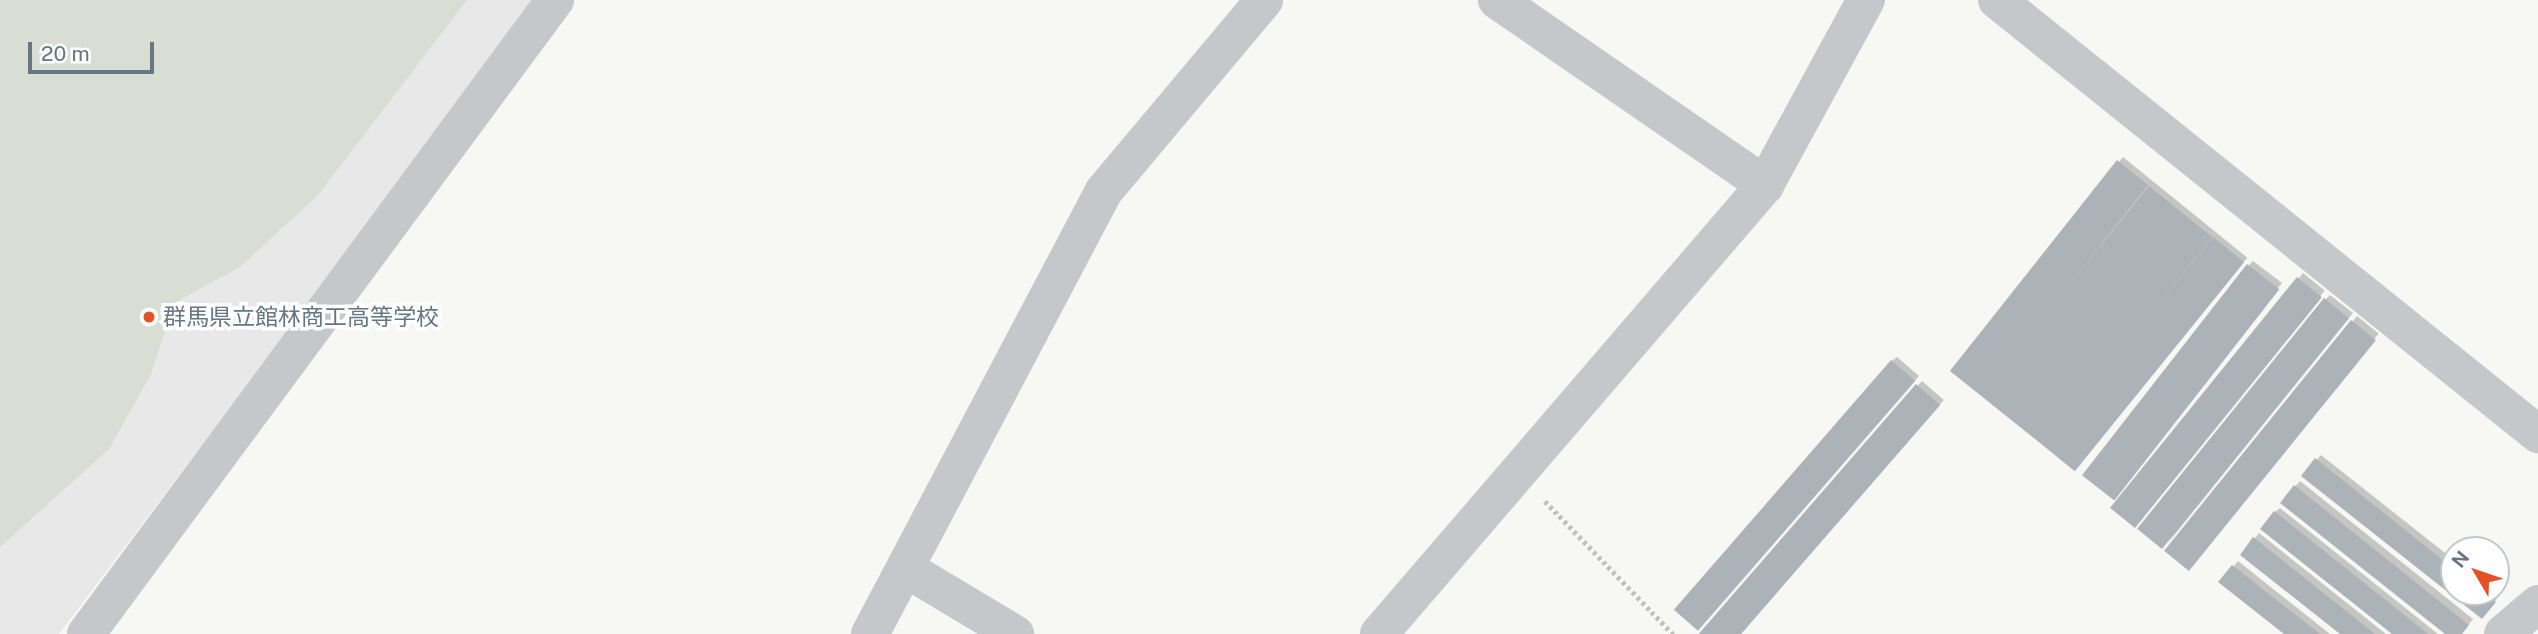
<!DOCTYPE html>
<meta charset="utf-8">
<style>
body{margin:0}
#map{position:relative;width:2538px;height:634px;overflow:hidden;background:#f7f7f3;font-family:"Public Sans","Noto Sans JP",sans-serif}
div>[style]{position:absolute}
.built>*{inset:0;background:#e7e8e7}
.green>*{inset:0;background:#d8ded4}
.shadow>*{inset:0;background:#0003;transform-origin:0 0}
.building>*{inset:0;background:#abb3b9;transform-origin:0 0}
.path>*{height:4.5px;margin-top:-2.25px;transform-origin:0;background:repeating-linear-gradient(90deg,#bec0c2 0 3.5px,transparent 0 7px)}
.minor>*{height:38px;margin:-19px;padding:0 19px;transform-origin:19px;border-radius:19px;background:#c4c8cb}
.dots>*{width:19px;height:19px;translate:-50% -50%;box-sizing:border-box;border:4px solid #fff;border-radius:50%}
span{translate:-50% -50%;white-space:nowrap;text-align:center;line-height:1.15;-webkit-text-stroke:7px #fff;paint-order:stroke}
.poi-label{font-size:23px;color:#657785}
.left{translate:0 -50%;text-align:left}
.north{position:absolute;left:2440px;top:536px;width:70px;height:70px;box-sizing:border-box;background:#fff;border:2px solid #c1c9ce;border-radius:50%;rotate:309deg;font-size:19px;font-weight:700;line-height:28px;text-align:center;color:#657785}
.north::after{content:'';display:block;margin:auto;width:24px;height:32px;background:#e65025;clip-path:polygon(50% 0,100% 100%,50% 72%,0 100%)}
.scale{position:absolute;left:28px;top:42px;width:126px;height:32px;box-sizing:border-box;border:4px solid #657785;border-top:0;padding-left:9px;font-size:21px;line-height:24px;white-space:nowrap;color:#657785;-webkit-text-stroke:5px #fff;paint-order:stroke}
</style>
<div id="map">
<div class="built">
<div style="clip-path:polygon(0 0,538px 0,59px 634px,0 634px)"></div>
</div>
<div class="green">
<div style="clip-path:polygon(0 0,467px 0,318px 195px,240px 267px,174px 303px,151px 374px,109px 449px,0 547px)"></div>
</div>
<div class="shadow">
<div style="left:2123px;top:157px;width:160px;height:273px;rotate:39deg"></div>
<div style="clip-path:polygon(2253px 261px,2282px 283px,2116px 492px,2249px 265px)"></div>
<div style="left:2303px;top:273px;width:28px;height:302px;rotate:39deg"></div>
<div style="clip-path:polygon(2330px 295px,2353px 313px,2168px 543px,2326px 299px)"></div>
<div style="left:2357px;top:316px;width:28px;height:302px;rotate:39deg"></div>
<div style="clip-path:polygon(1897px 357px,1919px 376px,1703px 624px,1892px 361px)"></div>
<div style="left:1922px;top:381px;width:29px;height:335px;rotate:41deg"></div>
<div style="clip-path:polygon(2321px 455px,2454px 560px,2454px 592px,2499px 596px,2486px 612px,2482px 617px,2303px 476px)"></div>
<div style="clip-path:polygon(2300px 481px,2473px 619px,2461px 634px,2448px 634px,2282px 502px)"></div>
<div style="clip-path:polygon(2280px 508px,2438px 634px,2395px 634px,2275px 512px)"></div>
<div style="clip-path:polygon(2259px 533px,2386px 634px,2342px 634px,2242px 554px)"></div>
<div style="clip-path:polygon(2238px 561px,2330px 634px,2287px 634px,2221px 582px)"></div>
</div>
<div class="building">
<div style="clip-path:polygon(2117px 160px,2148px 185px,2062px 294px,2149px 186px,2212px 237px,2045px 447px,1950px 371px)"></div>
<div style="left:2213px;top:237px;width:40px;height:269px;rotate:39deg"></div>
<div style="left:2247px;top:264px;width:41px;height:268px;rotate:38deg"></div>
<div style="left:2297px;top:277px;width:32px;height:297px;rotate:39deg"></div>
<div style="left:2324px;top:298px;width:32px;height:297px;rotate:39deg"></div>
<div style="left:2351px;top:320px;width:32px;height:297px;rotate:39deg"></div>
<div style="left:1891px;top:360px;width:32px;height:331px;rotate:41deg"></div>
<div style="left:1916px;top:384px;width:32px;height:331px;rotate:41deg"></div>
<div style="clip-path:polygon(2315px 458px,2454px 569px,2454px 592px,2483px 592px,2496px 602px,2482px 619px,2301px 476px)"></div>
<div style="clip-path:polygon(2294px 485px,2469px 625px,2462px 634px,2445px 634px,2280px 503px)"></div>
<div style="clip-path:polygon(2274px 511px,2428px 634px,2392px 634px,2260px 529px)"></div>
<div style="clip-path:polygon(2253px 537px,2375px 634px,2340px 634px,2240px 555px)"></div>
<div style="clip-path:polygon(2232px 565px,2320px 634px,2284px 634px,2218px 582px)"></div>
</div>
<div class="path">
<div style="left:1545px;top:501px;width:185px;rotate:46.1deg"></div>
</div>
<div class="minor">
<div style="left:1497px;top:0;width:326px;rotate:34.6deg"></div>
<div style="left:1997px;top:0;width:694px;rotate:38.74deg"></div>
<div style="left:908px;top:570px;width:125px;rotate:30.9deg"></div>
<div style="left:86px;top:634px;width:789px;rotate:-53.51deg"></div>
<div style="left:870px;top:634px;width:501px;rotate:-62.16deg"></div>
<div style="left:1104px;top:191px;width:249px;rotate:-50deg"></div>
<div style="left:1379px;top:634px;width:592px;rotate:-49.31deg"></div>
<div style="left:1765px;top:185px;width:211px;rotate:-61.4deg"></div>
<div style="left:2503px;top:634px;width:46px;rotate:-40.6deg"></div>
</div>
<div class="dots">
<div style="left:149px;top:317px;background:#e65025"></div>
</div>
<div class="poi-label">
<span class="left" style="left:163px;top:317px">群馬県立館林商工高等学校</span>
</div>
<div class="north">N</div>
<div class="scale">20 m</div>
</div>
